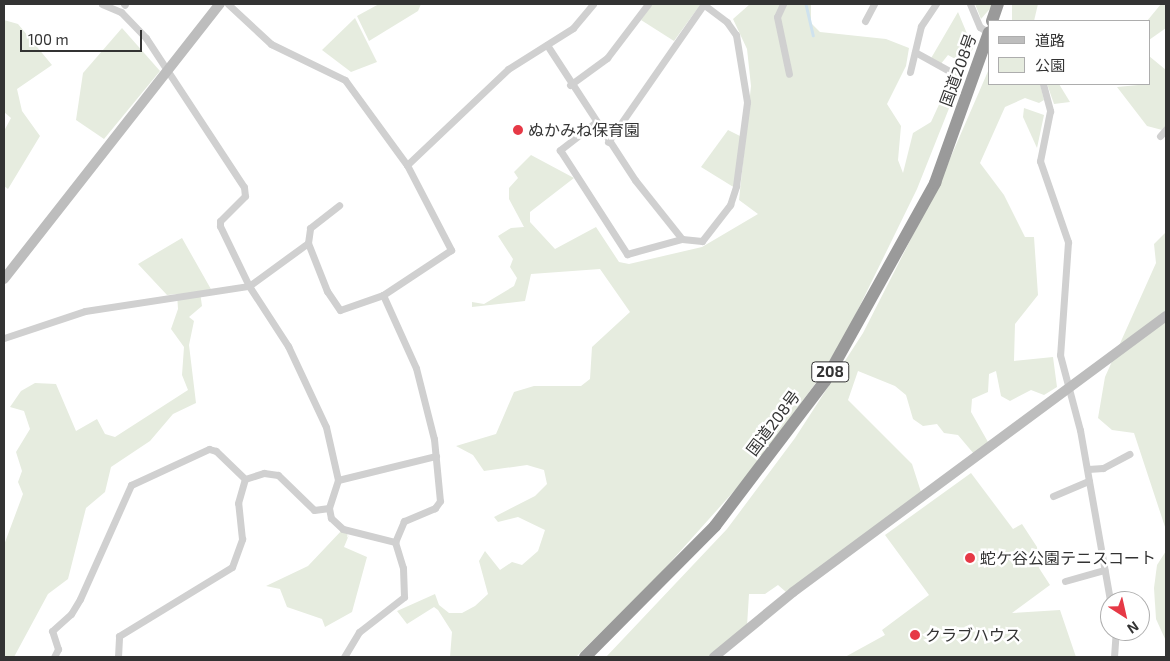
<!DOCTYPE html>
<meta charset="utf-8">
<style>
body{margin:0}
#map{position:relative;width:1170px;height:661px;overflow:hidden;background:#fff;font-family:"Exo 2","Noto Sans JP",sans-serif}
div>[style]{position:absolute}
.green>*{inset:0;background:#e6ecdf}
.stream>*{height:2.5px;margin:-1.25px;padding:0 1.25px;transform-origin:1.25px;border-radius:1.25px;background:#cfe2ee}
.street>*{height:7px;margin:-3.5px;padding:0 3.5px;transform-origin:3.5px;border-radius:3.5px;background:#d0d0d0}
.secondary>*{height:10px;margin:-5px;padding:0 5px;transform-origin:5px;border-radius:5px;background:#bdbdbd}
.highway>*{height:12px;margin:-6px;padding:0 6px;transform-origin:6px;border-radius:6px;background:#9a9a9a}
.dots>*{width:14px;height:14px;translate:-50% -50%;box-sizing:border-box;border:2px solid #fff;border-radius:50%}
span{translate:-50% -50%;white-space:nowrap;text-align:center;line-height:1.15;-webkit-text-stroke:5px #fff;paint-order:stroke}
.shield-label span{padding:1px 4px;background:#fff;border:1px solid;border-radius:4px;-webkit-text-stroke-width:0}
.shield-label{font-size:15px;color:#333;font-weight:700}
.street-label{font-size:16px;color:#333}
.poi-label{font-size:16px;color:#333}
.left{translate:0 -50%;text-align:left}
.frame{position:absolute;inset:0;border:5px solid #333;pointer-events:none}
.legend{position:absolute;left:988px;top:20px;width:162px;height:65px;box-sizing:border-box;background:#fff;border:1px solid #adadad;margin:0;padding:6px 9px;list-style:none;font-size:15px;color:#333}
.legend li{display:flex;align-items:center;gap:10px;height:25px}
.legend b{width:25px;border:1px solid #adadad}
.north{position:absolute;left:1100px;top:591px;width:50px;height:50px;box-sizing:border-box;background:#fff;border:1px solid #adadad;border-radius:50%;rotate:145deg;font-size:14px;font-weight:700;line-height:20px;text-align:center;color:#333}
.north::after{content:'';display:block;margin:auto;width:18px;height:22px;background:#e63946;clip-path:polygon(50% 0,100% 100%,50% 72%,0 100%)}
.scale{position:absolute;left:20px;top:30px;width:122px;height:22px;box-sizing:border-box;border:2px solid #333;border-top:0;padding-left:6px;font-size:15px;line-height:18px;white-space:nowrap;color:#333;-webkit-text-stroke:4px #fff;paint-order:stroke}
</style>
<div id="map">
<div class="green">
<div style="clip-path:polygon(379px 4px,421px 4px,418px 11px,369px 41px,357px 16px)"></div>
<div style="clip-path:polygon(652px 4px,699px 4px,700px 5px,674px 41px,641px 20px)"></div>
<div style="clip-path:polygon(750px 4px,811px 4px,811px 23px,820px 32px,886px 39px,909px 48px,906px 66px,887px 104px,901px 126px,898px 160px,903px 173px,913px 133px,931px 122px,959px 61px,948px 55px,940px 65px,930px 60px,958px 12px,973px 48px,917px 189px,846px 334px,815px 384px,743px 481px,658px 576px,576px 657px,450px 657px,452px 632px,438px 610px,434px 607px,407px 624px,397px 611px,435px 594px,439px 605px,449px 613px,462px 613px,475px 606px,488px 594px,479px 561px,485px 551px,500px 570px,512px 562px,522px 565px,538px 551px,545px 530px,518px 517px,498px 522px,494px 517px,535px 496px,547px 484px,544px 470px,527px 465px,484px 471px,473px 455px,456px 446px,496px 434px,514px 392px,534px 386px,581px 386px,590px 379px,592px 347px,630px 312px,600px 269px,531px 274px,525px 301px,472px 307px,472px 302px,484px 304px,514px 286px,517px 278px,510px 267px,513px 259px,498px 236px,511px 228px,524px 227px,509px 199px,509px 188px,518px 178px,514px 172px,531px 155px,574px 178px,530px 212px,530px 222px,555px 249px,596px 227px,619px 262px,629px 264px,702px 247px,758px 214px,739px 200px,751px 86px,747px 49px,733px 19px)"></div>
<div style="clip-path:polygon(975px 4px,994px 4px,981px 19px)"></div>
<div style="clip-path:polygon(1012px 4px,1038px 4px,1034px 21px,1012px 21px)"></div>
<div style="clip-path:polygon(1161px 4px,1166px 4px,1166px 28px,1149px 40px,1147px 21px)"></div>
<div style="clip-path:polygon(355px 18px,377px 62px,351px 72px,322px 50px)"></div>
<div style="clip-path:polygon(4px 20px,18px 24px,52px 65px,17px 89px,22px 111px,40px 136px,8px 189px,4px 186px,4px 131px,11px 118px,4px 112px)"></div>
<div style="clip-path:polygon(122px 28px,160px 71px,104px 139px,76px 120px,83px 73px)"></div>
<div style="clip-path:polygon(1149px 56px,1166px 70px,1166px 131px,1147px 126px,1117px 87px,1149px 84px)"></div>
<div style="clip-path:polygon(989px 69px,989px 84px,1040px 84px,1044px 100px,1039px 103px,1025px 98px,1005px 107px,980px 163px,1004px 195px,1025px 237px,1034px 237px,1038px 295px,1015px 324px,1014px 361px,1053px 357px,1057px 387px,1044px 395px,1031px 390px,1010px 401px,1001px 396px,996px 371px,989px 374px,988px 392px,972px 399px,971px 412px,988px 442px,974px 454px,958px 435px,944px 433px,937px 424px,923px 426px,913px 419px,906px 395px,895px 386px,858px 371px,848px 400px,912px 464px,921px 492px,786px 592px,778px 585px,765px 594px,749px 594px,747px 626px,709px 657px,606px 657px,727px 529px,795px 438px,863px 333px,939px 184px)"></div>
<div style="clip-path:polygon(1047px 84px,1059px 84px,1070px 102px,1054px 104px)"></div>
<div style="clip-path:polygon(1024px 108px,1044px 115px,1037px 148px,1023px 117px)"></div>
<div style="clip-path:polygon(728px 130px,742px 137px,735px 188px,701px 167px)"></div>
<div style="clip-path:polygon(1166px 232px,1166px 530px,1134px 433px,1112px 430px,1098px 418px,1105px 377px,1156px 263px,1154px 244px)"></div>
<div style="clip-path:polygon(182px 238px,212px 291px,200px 292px,202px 306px,189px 317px,194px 321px,189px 345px,196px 403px,173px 414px,150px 441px,111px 467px,105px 492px,86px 508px,68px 579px,48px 594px,14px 657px,4px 657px,4px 545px,23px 494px,18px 482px,22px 471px,16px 452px,30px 429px,24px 411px,10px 407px,21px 391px,35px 383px,56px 384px,76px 431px,97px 419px,105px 434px,115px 437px,188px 390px,182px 375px,184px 347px,171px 329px,178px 309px,177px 294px,167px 295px,138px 264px)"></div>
<div style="clip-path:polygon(971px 473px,1013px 529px,1022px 524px,1037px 547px,1039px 568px,1050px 585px,1012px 613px,1060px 610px,1076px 657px,845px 657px,885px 635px,882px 630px,929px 595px,885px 535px)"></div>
<div style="clip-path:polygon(343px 529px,348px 531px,347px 538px,349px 535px,344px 547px,367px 557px,352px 612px,325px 627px,322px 619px,287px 607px,280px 589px,266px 586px,308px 566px)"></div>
<div style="clip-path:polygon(1166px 551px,1166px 641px,1156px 619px,1154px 588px,1157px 565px)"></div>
</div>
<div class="stream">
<div style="left:806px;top:4px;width:32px;rotate:77deg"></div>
</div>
<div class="street">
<div style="left:102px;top:4px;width:21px;rotate:23deg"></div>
<div style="left:121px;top:12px;width:36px;rotate:46deg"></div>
<div style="left:146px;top:38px;width:178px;rotate:56.7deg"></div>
<div style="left:244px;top:187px;width:9px;rotate:84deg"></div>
<div style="left:245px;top:196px;width:35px;rotate:135deg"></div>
<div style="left:220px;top:221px;width:5px;rotate:90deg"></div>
<div style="left:220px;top:226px;width:67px;rotate:64.2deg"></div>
<div style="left:249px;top:286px;width:72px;rotate:57deg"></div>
<div style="left:288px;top:346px;width:89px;rotate:64.9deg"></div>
<div style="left:326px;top:427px;width:54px;rotate:77.2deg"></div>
<div style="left:338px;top:480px;width:29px;rotate:108deg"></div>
<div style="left:329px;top:508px;width:10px;rotate:79deg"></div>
<div style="left:331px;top:518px;width:16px;rotate:43deg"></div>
<div style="left:343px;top:529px;width:54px;rotate:14deg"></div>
<div style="left:124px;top:4px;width:1px;rotate:45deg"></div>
<div style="left:228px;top:4px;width:59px;rotate:42.9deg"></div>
<div style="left:271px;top:44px;width:82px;rotate:25.9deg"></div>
<div style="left:345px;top:80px;width:105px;rotate:53.9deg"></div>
<div style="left:407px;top:165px;width:96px;rotate:62.6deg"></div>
<div style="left:451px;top:250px;width:82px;rotate:146.5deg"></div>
<div style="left:383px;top:295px;width:80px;rotate:65.7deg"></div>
<div style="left:416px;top:368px;width:73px;rotate:75.8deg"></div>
<div style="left:434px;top:439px;width:62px;rotate:84.5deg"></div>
<div style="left:440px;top:501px;width:9px;rotate:126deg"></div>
<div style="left:435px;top:508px;width:34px;rotate:157deg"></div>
<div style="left:404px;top:521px;width:23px;rotate:113deg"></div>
<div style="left:395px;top:542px;width:27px;rotate:73deg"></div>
<div style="left:403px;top:568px;width:29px;rotate:88deg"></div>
<div style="left:404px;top:597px;width:57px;rotate:142.1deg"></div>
<div style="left:359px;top:632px;width:29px;rotate:121deg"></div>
<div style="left:783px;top:4px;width:14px;rotate:115deg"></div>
<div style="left:777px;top:17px;width:58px;rotate:78.1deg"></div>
<div style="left:970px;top:4px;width:25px;rotate:67deg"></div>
<div style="left:980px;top:27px;width:11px;rotate:34deg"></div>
<div style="left:865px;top:21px;width:19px;rotate:-62deg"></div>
<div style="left:547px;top:45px;width:161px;rotate:56.9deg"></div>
<div style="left:635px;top:180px;width:75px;rotate:51.5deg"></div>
<div style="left:915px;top:52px;width:38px;rotate:29deg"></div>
<div style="left:910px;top:72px;width:47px;rotate:-76.6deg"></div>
<div style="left:921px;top:26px;width:27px;rotate:-56deg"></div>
<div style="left:1043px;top:84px;width:28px;rotate:75deg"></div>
<div style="left:1050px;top:111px;width:51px;rotate:101.3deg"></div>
<div style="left:1040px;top:161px;width:86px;rotate:70.9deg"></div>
<div style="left:1068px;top:242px;width:113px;rotate:94deg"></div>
<div style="left:1060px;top:355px;width:78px;rotate:75.1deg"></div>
<div style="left:1080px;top:430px;width:174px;rotate:80deg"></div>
<div style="left:570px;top:85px;width:46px;rotate:-36.1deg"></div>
<div style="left:607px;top:58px;width:68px;rotate:-52.8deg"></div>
<div style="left:596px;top:122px;width:46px;rotate:142.1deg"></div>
<div style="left:560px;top:150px;width:124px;rotate:57.2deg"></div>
<div style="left:627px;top:254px;width:57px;rotate:-15.3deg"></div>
<div style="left:682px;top:239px;width:20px;rotate:6deg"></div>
<div style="left:702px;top:241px;width:46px;rotate:-52.1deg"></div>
<div style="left:730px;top:205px;width:20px;rotate:-72deg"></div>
<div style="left:736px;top:186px;width:85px;rotate:-82.5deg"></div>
<div style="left:747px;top:102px;width:68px;rotate:-99.3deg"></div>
<div style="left:736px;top:35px;width:16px;rotate:-125deg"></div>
<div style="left:727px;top:22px;width:30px;rotate:-143deg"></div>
<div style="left:1160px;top:136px;width:9px;rotate:-49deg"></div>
<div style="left:608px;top:142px;width:168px;rotate:-55.2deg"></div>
<div style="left:407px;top:165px;width:139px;rotate:-43.5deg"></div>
<div style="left:508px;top:69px;width:77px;rotate:-32.2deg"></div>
<div style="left:573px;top:28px;width:31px;rotate:-50deg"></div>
<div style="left:308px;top:243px;width:52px;rotate:68.4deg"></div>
<div style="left:327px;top:291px;width:23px;rotate:56deg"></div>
<div style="left:340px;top:310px;width:46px;rotate:-19.2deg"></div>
<div style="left:4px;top:338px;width:85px;rotate:-18.4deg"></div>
<div style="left:85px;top:311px;width:166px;rotate:-8.7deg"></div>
<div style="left:249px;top:286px;width:73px;rotate:-36.1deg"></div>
<div style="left:308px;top:243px;width:15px;rotate:-82deg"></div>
<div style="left:310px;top:228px;width:37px;rotate:-38deg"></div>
<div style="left:1088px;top:469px;width:15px;rotate:-4deg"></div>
<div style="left:1103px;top:468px;width:30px;rotate:-28deg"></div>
<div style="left:338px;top:480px;width:101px;rotate:-13.8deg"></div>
<div style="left:1053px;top:496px;width:39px;rotate:-23deg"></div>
<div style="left:1065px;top:581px;width:41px;rotate:-15.8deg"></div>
<div style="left:54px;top:657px;width:9px;rotate:-63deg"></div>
<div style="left:58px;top:649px;width:19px;rotate:-108deg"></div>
<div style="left:52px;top:631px;width:25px;rotate:-42deg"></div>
<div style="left:71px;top:614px;width:17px;rotate:-59deg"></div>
<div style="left:80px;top:599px;width:125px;rotate:-65.9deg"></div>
<div style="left:131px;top:485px;width:86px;rotate:-24.8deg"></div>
<div style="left:209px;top:449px;width:7px;rotate:16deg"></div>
<div style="left:216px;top:451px;width:40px;rotate:44deg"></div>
<div style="left:118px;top:657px;width:21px;rotate:-87deg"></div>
<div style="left:119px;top:636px;width:132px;rotate:-31.4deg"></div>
<div style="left:232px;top:567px;width:30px;rotate:-70deg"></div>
<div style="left:242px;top:539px;width:36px;rotate:-96deg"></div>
<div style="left:238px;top:503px;width:25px;rotate:-74deg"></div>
<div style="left:245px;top:479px;width:20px;rotate:-18deg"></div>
<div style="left:264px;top:473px;width:14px;rotate:8deg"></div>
<div style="left:278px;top:475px;width:50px;rotate:44.2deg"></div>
<div style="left:314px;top:510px;width:15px;rotate:-8deg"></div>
<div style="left:1114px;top:657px;width:26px;rotate:-86deg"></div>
</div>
<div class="secondary">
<div style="left:4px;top:279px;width:350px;rotate:-51.9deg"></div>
<div style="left:714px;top:657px;width:102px;rotate:-39.4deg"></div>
<div style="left:793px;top:592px;width:464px;rotate:-36.5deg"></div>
</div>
<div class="highway">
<div style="left:992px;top:21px;width:18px;rotate:-71deg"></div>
<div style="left:585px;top:657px;width:185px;rotate:-45.2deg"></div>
<div style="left:715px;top:526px;width:182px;rotate:-52.8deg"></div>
<div style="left:825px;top:381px;width:227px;rotate:-60.9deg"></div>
<div style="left:935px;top:183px;width:160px;rotate:-70.3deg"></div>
</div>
<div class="dots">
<div style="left:518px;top:130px;background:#e63946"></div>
<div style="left:970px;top:558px;background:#e63946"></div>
<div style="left:915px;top:635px;background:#e63946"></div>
</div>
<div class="shield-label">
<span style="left:830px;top:372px">208</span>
</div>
<div class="street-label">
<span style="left:958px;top:70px;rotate:-70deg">国道208号</span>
<span style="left:773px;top:423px;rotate:-53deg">国道208号</span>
</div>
<div class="poi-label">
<span class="left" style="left:528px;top:130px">ぬかみね保育園</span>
<span class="left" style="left:980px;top:558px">蛇ケ谷公園テニスコート</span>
<span class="left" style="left:925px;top:635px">クラブハウス</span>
</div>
<div class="frame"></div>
<ul class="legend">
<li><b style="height:6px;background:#bdbdbd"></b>道路</li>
<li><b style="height:14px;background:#e6ecdf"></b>公園</li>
</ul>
<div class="north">N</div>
<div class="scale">100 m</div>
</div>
